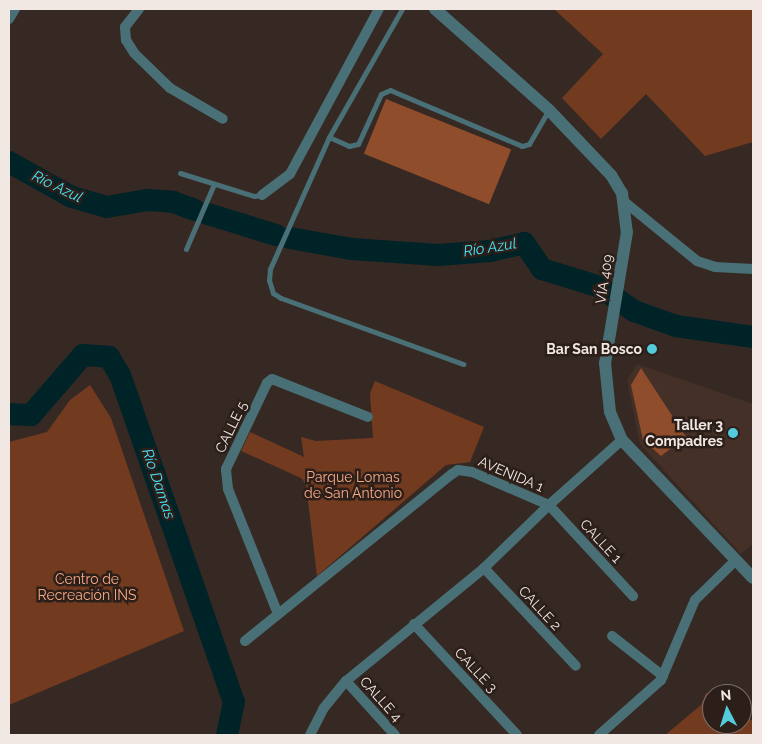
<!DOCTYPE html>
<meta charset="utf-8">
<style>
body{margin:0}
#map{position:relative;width:762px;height:744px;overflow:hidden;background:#362923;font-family:Raleway,sans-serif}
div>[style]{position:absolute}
.built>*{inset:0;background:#443027}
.green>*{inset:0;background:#723b20}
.river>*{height:22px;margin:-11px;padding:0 11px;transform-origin:11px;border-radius:11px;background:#002328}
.building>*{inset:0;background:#904d2c;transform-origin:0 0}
.service>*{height:5px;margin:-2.5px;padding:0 2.5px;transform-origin:2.5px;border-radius:2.5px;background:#497077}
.minor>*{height:10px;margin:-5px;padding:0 5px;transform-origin:5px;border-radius:5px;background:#497077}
.tertiary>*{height:12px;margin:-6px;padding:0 6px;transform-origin:6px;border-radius:6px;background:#497077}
.dots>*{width:14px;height:14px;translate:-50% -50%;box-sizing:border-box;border:2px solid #2c1f19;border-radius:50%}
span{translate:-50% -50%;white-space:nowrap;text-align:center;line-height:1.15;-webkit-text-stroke:5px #2c1f19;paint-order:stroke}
.street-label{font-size:14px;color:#f1e8e4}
.poi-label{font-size:14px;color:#f1e8e4;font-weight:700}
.right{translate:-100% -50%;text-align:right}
.park-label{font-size:14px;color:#f7a985}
.water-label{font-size:15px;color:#44e5fb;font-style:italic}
.frame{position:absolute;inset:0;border:10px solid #f1e8e4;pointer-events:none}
.north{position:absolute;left:702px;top:684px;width:50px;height:50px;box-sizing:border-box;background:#2c1f19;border:1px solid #7b6f6a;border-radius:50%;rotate:355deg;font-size:14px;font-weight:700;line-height:20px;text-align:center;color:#f1e8e4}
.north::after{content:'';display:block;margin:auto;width:18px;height:22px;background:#53cbdc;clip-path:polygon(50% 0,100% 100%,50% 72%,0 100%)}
</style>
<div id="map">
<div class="built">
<div style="clip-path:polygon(637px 364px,753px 404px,753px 544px,741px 554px,640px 444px,627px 380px)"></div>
</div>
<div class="green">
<div style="clip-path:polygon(554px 9px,753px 9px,753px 142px,705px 156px,646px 94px,601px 139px,562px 98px,603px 54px)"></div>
<div style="clip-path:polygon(375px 381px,484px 427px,470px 462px,446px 465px,317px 576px,306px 484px,301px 478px,241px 451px,250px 432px,304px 457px,301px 437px,316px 441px,373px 438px,370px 393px)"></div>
<div style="clip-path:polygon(90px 385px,111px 418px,184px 631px,9px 705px,9px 442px,47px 432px,70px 400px)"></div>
<div style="clip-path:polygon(706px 693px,712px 696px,712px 724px,742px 724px,742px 714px,753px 721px,753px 735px,665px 735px,701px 705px)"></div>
</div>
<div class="river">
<div style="left:9px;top:162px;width:72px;rotate:29.1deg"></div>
<div style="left:72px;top:197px;width:36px;rotate:16deg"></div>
<div style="left:107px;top:207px;width:41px;rotate:-9.9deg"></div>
<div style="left:147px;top:200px;width:26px;rotate:4deg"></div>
<div style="left:173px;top:202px;width:23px;rotate:20deg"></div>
<div style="left:208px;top:214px;width:71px;rotate:17.2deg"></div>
<div style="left:290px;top:238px;width:63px;rotate:10.1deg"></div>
<div style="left:352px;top:249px;width:86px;rotate:4deg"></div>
<div style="left:438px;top:255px;width:52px;rotate:-4.4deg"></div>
<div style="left:490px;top:251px;width:35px;rotate:-13deg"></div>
<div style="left:524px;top:243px;width:32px;rotate:55deg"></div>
<div style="left:542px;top:269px;width:61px;rotate:17.2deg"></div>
<div style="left:600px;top:287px;width:42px;rotate:35.2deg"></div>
<div style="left:634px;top:311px;width:45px;rotate:19.7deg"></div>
<div style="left:676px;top:326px;width:78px;rotate:8.1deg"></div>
<div style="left:9px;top:414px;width:22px;rotate:3deg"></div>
<div style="left:31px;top:415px;width:79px;rotate:-49.1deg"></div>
<div style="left:83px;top:355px;width:26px;rotate:4deg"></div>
<div style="left:109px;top:357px;width:21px;rotate:59deg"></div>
<div style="left:120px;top:375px;width:346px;rotate:70.8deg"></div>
<div style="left:234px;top:702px;width:34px;rotate:102deg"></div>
</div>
<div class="building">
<div style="left:386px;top:99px;width:135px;height:59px;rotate:22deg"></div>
<div style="clip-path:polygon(641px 368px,686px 437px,661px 456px,643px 440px,631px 385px)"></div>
</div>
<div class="service">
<div style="left:402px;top:9px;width:147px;rotate:119.7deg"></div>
<div style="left:329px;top:137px;width:145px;rotate:114.1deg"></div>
<div style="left:270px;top:269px;width:11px;rotate:95deg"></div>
<div style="left:269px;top:280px;width:14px;rotate:73deg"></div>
<div style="left:273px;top:293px;width:9px;rotate:32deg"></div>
<div style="left:281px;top:298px;width:194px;rotate:19.9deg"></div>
<div style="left:329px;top:137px;width:22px;rotate:24deg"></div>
<div style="left:349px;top:146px;width:9px;rotate:-13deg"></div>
<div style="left:358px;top:144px;width:55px;rotate:-65.3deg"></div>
<div style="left:381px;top:94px;width:10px;rotate:-24deg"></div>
<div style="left:390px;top:90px;width:143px;rotate:23deg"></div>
<div style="left:522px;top:146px;width:7px;rotate:-16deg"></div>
<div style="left:529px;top:144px;width:39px;rotate:-60deg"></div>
<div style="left:180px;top:173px;width:77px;rotate:17.3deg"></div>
<div style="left:254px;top:196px;width:8px;rotate:-7deg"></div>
<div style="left:186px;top:249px;width:71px;rotate:-66.7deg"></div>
</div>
<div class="minor">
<div style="left:139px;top:9px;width:23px;rotate:128deg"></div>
<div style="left:125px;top:27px;width:13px;rotate:86deg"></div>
<div style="left:126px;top:40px;width:15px;rotate:58deg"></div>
<div style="left:134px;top:53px;width:50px;rotate:44.2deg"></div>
<div style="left:170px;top:88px;width:61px;rotate:30.3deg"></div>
<div style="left:9px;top:19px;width:12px;rotate:-59deg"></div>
<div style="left:262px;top:195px;width:35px;rotate:-37deg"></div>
<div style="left:290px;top:174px;width:187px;rotate:-61.7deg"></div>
<div style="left:626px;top:203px;width:92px;rotate:39.2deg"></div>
<div style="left:697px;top:261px;width:19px;rotate:18deg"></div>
<div style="left:715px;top:267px;width:38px;rotate:3deg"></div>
<div style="left:484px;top:568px;width:134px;rotate:46.8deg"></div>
<div style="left:278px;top:614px;width:135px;rotate:-111.8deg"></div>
<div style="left:228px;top:489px;width:20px;rotate:-96deg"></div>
<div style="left:226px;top:469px;width:95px;rotate:-64.5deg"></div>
<div style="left:267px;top:383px;width:6px;rotate:-39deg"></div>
<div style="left:272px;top:379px;width:103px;rotate:21.6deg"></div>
<div style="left:414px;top:624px;width:151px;rotate:47.1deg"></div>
<div style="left:612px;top:636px;width:65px;rotate:38.1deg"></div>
<div style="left:245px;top:641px;width:266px;rotate:-38.9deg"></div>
<div style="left:452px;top:474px;width:7px;rotate:-34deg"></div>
<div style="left:458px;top:470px;width:14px;rotate:8deg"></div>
<div style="left:472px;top:472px;width:84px;rotate:23.2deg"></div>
<div style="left:549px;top:505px;width:98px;rotate:-41.7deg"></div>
<div style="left:346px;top:681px;width:73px;rotate:47.8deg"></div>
<div style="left:310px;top:735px;width:29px;rotate:-63deg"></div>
<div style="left:323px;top:709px;width:36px;rotate:-51deg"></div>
<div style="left:346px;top:681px;width:178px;rotate:-39.3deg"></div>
<div style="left:484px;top:568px;width:91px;rotate:-44.1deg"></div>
<div style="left:549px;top:505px;width:124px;rotate:47.3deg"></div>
<div style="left:599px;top:735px;width:83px;rotate:-41.6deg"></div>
<div style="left:661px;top:680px;width:87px;rotate:-67deg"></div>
<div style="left:695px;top:600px;width:57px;rotate:-44.3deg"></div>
</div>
<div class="tertiary">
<div style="left:435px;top:9px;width:152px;rotate:41.5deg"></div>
<div style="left:549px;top:110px;width:90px;rotate:46.4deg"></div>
<div style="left:611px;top:175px;width:21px;rotate:59deg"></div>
<div style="left:622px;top:193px;width:39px;rotate:83deg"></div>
<div style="left:627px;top:232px;width:133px;rotate:99.5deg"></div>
<div style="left:605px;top:363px;width:49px;rotate:84.2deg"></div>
<div style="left:610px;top:412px;width:30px;rotate:67deg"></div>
<div style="left:622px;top:440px;width:190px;rotate:46.5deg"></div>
</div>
<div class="dots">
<div style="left:652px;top:349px;background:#53cbdc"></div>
<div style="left:733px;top:433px;background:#53cbdc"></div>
</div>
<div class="street-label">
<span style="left:604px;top:279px;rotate:-81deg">VÍA 409</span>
<span style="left:231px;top:427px;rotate:-64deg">CALLE 5</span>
<span style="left:511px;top:474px;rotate:23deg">AVENIDA 1</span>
<span style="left:601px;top:541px;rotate:47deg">CALLE 1</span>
<span style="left:540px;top:608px;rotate:47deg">CALLE 2</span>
<span style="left:476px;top:670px;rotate:47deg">CALLE 3</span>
<span style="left:381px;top:699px;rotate:48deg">CALLE 4</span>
</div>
<div class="poi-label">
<span class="right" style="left:642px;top:349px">Bar San Bosco</span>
<span class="right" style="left:723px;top:433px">Taller 3<br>Compadres</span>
</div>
<div class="park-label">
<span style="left:353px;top:485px">Parque Lomas<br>de San Antonio</span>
<span style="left:87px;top:587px">Centro de<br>Recreación INS</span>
</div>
<div class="water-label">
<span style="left:57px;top:187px;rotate:26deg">Río Azul</span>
<span style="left:490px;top:248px;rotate:-9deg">Río Azul</span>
<span style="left:158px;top:484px;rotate:71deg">Río Damas</span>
</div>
<div class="frame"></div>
<div class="north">N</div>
</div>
